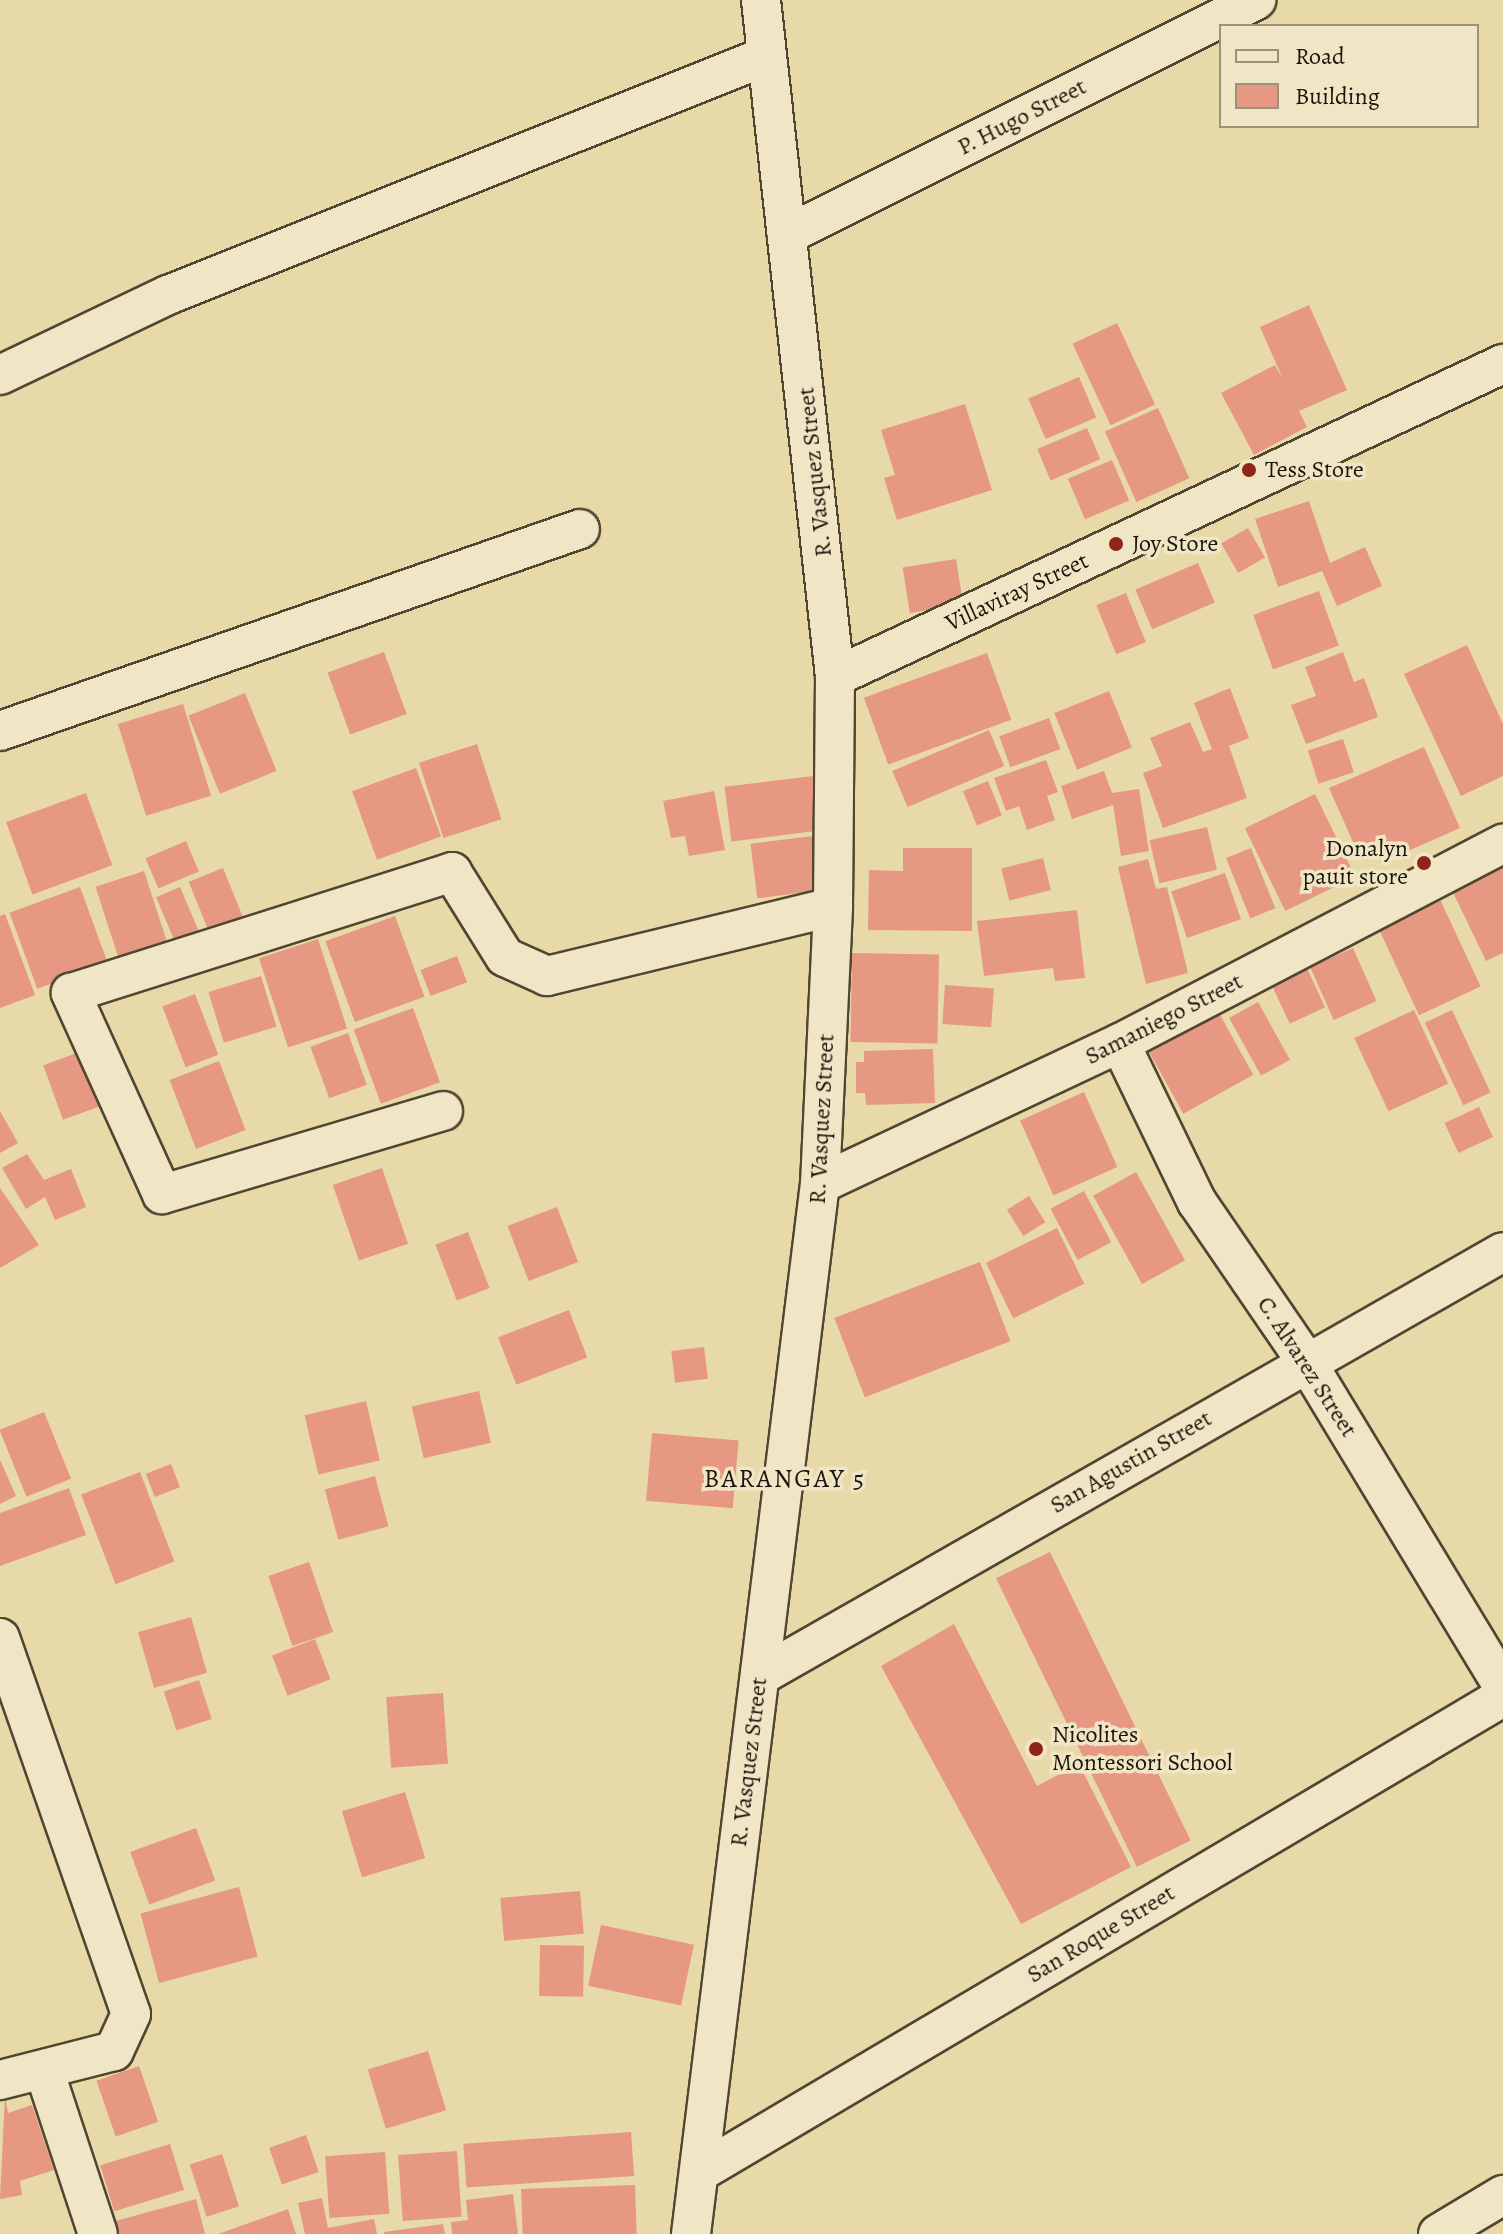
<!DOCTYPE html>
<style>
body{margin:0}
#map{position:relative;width:1503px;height:2234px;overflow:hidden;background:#e8d9a8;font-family:Alegreya,serif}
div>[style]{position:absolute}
.building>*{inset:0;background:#e69883;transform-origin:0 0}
.roads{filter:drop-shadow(2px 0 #504632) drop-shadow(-2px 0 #504632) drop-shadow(0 2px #504632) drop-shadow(0 -2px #504632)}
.minor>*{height:38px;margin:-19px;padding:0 19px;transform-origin:19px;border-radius:19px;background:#f0e6c6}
.dots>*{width:22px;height:22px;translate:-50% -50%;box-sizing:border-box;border:4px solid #f0e6c6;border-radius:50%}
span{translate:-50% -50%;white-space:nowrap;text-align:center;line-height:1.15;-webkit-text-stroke:7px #f0e6c6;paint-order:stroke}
.street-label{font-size:24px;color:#1d150b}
.poi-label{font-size:24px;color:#1d150b}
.left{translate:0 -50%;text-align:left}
.right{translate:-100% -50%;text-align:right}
.neighbourhood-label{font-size:26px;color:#1d150b;letter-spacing:2px}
.legend{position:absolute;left:1219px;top:24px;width:260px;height:104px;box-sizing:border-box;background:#f0e6c6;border:2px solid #9c927b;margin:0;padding:10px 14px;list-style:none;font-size:24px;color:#1d150b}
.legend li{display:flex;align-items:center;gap:16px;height:40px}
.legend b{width:40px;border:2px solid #9c927b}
</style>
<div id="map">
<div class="building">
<div style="clip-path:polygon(1309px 305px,1347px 390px,1299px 411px,1307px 427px,1254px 455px,1221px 393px,1275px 365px,1283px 379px,1260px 327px)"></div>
<div style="left:1117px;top:323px;width:90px;height:49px;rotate:65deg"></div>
<div style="left:1079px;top:377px;width:44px;height:55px;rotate:67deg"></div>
<div style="clip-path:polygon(965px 404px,992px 490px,897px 520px,884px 478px,895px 475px,881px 430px)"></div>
<div style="left:1158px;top:408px;width:77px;height:58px;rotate:66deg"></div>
<div style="left:1087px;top:428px;width:34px;height:54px;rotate:67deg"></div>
<div style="left:1112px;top:460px;width:44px;height:48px;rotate:67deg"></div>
<div style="clip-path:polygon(1309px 501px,1330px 563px,1365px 547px,1382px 586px,1337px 606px,1322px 571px,1278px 587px,1255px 519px)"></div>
<div style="left:1248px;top:528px;width:34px;height:31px;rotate:60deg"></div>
<div style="left:956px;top:559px;width:46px;height:54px;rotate:81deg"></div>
<div style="left:1198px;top:563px;width:43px;height:68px;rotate:67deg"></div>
<div style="left:1319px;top:591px;width:58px;height:70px;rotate:70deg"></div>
<div style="left:1126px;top:593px;width:53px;height:32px;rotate:68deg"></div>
<div style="clip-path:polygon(1467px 645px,1503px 724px,1503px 776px,1461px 796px,1404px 674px)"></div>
<div style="left:384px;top:652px;width:66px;height:60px;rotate:70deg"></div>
<div style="clip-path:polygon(1343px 652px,1354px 682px,1364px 678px,1378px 717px,1306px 744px,1291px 705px,1316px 696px,1305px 667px)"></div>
<div style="left:987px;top:653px;width:71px;height:131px;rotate:70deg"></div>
<div style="clip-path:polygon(1230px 688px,1249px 738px,1229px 746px,1247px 798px,1163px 828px,1143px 773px,1162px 766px,1150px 738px,1190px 722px,1203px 752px,1212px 749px,1194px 703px)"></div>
<div style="left:1109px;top:691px;width:61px;height:59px;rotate:68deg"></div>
<div style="left:245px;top:693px;width:84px;height:61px;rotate:68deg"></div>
<div style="left:183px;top:704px;width:96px;height:68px;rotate:73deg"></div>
<div style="left:1049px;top:718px;width:33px;height:53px;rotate:70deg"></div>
<div style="left:989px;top:730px;width:39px;height:105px;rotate:67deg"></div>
<div style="left:1343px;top:739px;width:35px;height:37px;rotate:72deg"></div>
<div style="left:477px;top:744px;width:79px;height:61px;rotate:72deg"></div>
<div style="clip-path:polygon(1424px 747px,1460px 828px,1381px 863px,1373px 844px,1357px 851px,1329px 788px)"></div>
<div style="clip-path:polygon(1046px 760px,1058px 792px,1047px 796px,1055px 820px,1027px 830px,1019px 806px,1006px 811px,994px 778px)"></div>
<div style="left:416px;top:768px;width:73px;height:68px;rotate:70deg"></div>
<div style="clip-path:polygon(1104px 771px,1112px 793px,1139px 789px,1149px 851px,1121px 856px,1113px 805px,1072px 819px,1061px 786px)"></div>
<div style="left:813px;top:776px;width:55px;height:89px;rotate:83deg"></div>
<div style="left:988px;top:781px;width:37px;height:27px;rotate:68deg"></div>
<div style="clip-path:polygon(714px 791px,725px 850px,689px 856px,685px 836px,671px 838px,663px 801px)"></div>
<div style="left:86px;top:793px;width:77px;height:85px;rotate:70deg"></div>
<div style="left:1315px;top:794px;width:92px;height:78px;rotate:64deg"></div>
<div style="left:1207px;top:827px;width:44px;height:59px;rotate:77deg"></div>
<div style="left:821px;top:835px;width:55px;height:71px;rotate:83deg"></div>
<div style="left:186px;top:841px;width:33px;height:44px;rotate:67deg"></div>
<div style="clip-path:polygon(903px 848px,972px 848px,972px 931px,868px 930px,869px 870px,903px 871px)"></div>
<div style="left:1251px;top:848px;width:65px;height:27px;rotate:68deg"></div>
<div style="left:1043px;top:858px;width:33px;height:43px;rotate:76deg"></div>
<div style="clip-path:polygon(1503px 858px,1503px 953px,1486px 961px,1449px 884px)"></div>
<div style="clip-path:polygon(1148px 859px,1156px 889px,1167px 887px,1188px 973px,1146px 984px,1118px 867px)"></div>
<div style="left:223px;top:868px;width:52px;height:37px;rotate:68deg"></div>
<div style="left:144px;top:871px;width:89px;height:51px;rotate:72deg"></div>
<div style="left:1225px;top:873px;width:49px;height:57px;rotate:71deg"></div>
<div style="left:80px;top:887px;width:81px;height:75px;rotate:70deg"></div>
<div style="left:180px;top:887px;width:56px;height:26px;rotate:67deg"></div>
<div style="left:1438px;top:895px;width:101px;height:68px;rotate:65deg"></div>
<div style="clip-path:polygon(1077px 910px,1085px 978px,1055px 981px,1053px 968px,984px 976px,977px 921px)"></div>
<div style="clip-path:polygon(5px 914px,35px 995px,0 1008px,0 916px)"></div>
<div style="left:395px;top:916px;width:86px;height:74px;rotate:70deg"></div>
<div style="left:318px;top:939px;width:94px;height:62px;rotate:72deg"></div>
<div style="left:1353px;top:948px;width:58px;height:47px;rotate:66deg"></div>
<div style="left:852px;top:953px;width:87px;height:89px;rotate:1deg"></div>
<div style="left:457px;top:956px;width:28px;height:39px;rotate:69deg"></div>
<div style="left:1304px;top:962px;width:50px;height:39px;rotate:65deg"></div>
<div style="left:261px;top:976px;width:53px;height:55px;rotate:73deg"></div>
<div style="left:945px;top:985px;width:49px;height:39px;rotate:4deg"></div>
<div style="left:195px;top:994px;width:65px;height:35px;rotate:69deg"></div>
<div style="left:1258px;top:1002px;width:66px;height:33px;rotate:61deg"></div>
<div style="left:1214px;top:1004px;width:81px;height:80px;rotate:61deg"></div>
<div style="left:413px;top:1008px;width:79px;height:63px;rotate:70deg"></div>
<div style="left:1414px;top:1010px;width:81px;height:66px;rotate:65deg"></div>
<div style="left:1452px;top:1010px;width:91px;height:30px;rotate:65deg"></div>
<div style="left:348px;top:1033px;width:55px;height:40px;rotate:70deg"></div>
<div style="left:93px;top:1047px;width:58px;height:53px;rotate:70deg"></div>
<div style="clip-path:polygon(933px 1049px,935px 1103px,866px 1105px,865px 1093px,856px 1093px,856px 1062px,864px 1062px,864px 1051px)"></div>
<div style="left:219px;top:1061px;width:74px;height:53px;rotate:69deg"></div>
<div style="left:1084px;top:1092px;width:82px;height:70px;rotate:66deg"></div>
<div style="left:1479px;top:1107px;width:33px;height:38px;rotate:65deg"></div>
<div style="clip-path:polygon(0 1111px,18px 1143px,0 1153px)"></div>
<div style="clip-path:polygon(27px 1154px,44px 1180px,71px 1169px,86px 1207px,55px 1220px,45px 1197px,26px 1209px,2px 1168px)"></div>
<div style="left:382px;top:1168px;width:80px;height:52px;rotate:71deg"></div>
<div style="left:1136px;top:1172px;width:101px;height:49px;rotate:61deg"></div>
<div style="clip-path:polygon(0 1188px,39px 1245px,0 1268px)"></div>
<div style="left:1084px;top:1191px;width:58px;height:38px;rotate:62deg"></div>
<div style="left:1029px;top:1196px;width:31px;height:26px;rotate:58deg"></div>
<div style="left:557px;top:1207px;width:59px;height:53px;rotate:69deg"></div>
<div style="left:1057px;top:1228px;width:62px;height:79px;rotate:64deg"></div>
<div style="left:468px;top:1232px;width:60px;height:35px;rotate:69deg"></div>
<div style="left:980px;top:1262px;width:85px;height:156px;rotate:69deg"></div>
<div style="left:569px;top:1310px;width:51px;height:76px;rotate:69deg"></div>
<div style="left:704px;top:1347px;width:32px;height:33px;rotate:83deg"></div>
<div style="left:479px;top:1391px;width:53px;height:69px;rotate:77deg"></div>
<div style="left:366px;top:1401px;width:61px;height:63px;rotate:77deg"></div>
<div style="left:44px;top:1412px;width:72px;height:48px;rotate:68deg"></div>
<div style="left:652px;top:1433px;width:87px;height:68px;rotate:5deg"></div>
<div style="clip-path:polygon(0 1460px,16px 1496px,0 1504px)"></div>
<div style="left:171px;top:1464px;width:25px;height:27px;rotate:69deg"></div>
<div style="left:140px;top:1472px;width:96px;height:63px;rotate:69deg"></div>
<div style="left:375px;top:1476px;width:52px;height:52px;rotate:75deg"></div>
<div style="clip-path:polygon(69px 1488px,86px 1535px,0 1566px,0 1513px)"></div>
<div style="left:1050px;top:1552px;width:321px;height:60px;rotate:64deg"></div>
<div style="left:309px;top:1562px;width:74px;height:43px;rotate:71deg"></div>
<div style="left:191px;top:1617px;width:58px;height:55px;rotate:74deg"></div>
<div style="clip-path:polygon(954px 1624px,1037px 1786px,1079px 1764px,1131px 1867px,1021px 1924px,881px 1666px)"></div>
<div style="left:315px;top:1639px;width:43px;height:46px;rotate:69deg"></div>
<div style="left:199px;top:1680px;width:41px;height:37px;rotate:72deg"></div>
<div style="left:443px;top:1693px;width:71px;height:57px;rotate:86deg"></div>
<div style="left:405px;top:1792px;width:69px;height:66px;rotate:73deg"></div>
<div style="left:196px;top:1828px;width:56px;height:70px;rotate:70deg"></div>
<div style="left:239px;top:1887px;width:72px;height:102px;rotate:75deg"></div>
<div style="left:580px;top:1891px;width:43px;height:80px;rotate:85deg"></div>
<div style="left:601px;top:1925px;width:95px;height:62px;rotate:12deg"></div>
<div style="left:540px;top:1945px;width:44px;height:51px;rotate:1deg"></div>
<div style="left:428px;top:2051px;width:62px;height:63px;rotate:73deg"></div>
<div style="left:139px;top:2066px;width:59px;height:45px;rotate:71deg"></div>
<div style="clip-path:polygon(5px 2095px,8px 2113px,32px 2105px,54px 2170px,20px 2181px,22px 2195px,0 2199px)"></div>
<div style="left:631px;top:2132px;width:44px;height:168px;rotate:86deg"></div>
<div style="left:306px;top:2135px;width:39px;height:39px;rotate:71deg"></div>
<div style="left:170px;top:2144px;width:48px;height:73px;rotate:73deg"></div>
<div style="left:457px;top:2151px;width:66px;height:59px;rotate:86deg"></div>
<div style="left:385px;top:2152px;width:62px;height:60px;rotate:86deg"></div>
<div style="left:222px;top:2154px;width:55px;height:34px;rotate:72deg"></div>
<div style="left:635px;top:2185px;width:49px;height:114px;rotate:88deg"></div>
<div style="clip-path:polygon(513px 2194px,518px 2234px,452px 2234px,451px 2222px,468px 2220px,466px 2200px)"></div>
<div style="clip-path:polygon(322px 2198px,328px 2228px,374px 2219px,377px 2234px,305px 2234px,298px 2203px)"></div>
<div style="clip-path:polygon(196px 2199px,205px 2234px,115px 2234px,112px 2222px)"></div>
<div style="clip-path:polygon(288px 2209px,296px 2234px,218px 2234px)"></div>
<div style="clip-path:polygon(443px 2224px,445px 2234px,384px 2234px,384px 2232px)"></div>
</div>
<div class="roads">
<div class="minor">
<div style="left:787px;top:235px;width:525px;rotate:-26.61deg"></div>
<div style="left:0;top:375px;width:186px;rotate:-25.5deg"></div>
<div style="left:168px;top:295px;width:642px;rotate:-21.77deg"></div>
<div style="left:835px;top:677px;width:738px;rotate:-25.11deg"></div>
<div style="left:0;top:731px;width:614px;rotate:-19.2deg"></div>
<div style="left:1120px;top:1043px;width:177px;rotate:64.2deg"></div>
<div style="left:1197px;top:1202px;width:193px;rotate:55.6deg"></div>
<div style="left:1306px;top:1361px;width:380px;rotate:58.8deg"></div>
<div style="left:443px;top:1111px;width:293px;rotate:163.5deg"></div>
<div style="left:162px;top:1194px;width:221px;rotate:-114.4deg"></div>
<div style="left:71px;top:993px;width:400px;rotate:-17.6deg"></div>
<div style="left:452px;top:872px;width:100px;rotate:58.1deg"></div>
<div style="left:505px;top:957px;width:46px;rotate:24.3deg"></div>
<div style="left:547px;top:976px;width:294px;rotate:-13.6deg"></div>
<div style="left:820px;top:1184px;width:331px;rotate:-25.2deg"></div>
<div style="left:1120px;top:1043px;width:432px;rotate:-27.5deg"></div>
<div style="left:0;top:1638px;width:398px;rotate:70.8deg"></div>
<div style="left:131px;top:2014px;width:41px;rotate:114.7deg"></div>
<div style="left:114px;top:2051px;width:118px;rotate:165.7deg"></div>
<div style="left:760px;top:1676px;width:855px;rotate:-29.71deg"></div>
<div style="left:45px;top:2073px;width:169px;rotate:71.8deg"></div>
<div style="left:700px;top:2172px;width:933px;rotate:-30.61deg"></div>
<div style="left:691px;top:2234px;width:1058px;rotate:-83deg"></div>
<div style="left:820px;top:1184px;width:277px;rotate:-87.3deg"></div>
<div style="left:833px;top:907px;width:230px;rotate:-89.5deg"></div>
<div style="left:835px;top:677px;width:681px;rotate:-96.24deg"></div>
<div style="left:1438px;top:2234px;width:76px;rotate:-31deg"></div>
</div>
</div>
<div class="dots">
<div style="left:1249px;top:470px;background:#8f2418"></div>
<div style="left:1116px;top:544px;background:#8f2418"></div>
<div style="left:1424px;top:863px;background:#8f2418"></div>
<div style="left:1036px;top:1749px;background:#8f2418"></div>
</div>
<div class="street-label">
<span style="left:1022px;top:117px;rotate:-27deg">P. Hugo Street</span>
<span style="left:815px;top:472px;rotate:-96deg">R. Vasquez Street</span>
<span style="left:1017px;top:592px;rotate:-25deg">Villaviray Street</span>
<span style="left:1164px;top:1019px;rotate:-27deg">Samaniego Street</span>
<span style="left:822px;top:1119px;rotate:-87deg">R. Vasquez Street</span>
<span style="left:1307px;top:1367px;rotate:57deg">C. Alvarez Street</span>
<span style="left:1131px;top:1462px;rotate:-30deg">San Agustin Street</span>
<span style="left:749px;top:1762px;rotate:-83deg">R. Vasquez Street</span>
<span style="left:1101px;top:1934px;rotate:-31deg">San Roque Street</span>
</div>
<div class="poi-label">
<span class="left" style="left:1265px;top:470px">Tess Store</span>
<span class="left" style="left:1132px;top:544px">Joy Store</span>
<span class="right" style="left:1408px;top:863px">Donalyn<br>pauit store</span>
<span class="left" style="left:1052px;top:1749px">Nicolites<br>Montessori School</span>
</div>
<div class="neighbourhood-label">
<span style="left:785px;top:1479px">BARANGAY 5</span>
</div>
<ul class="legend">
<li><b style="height:10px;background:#f0e6c6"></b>Road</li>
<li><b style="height:22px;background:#e69883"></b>Building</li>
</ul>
</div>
